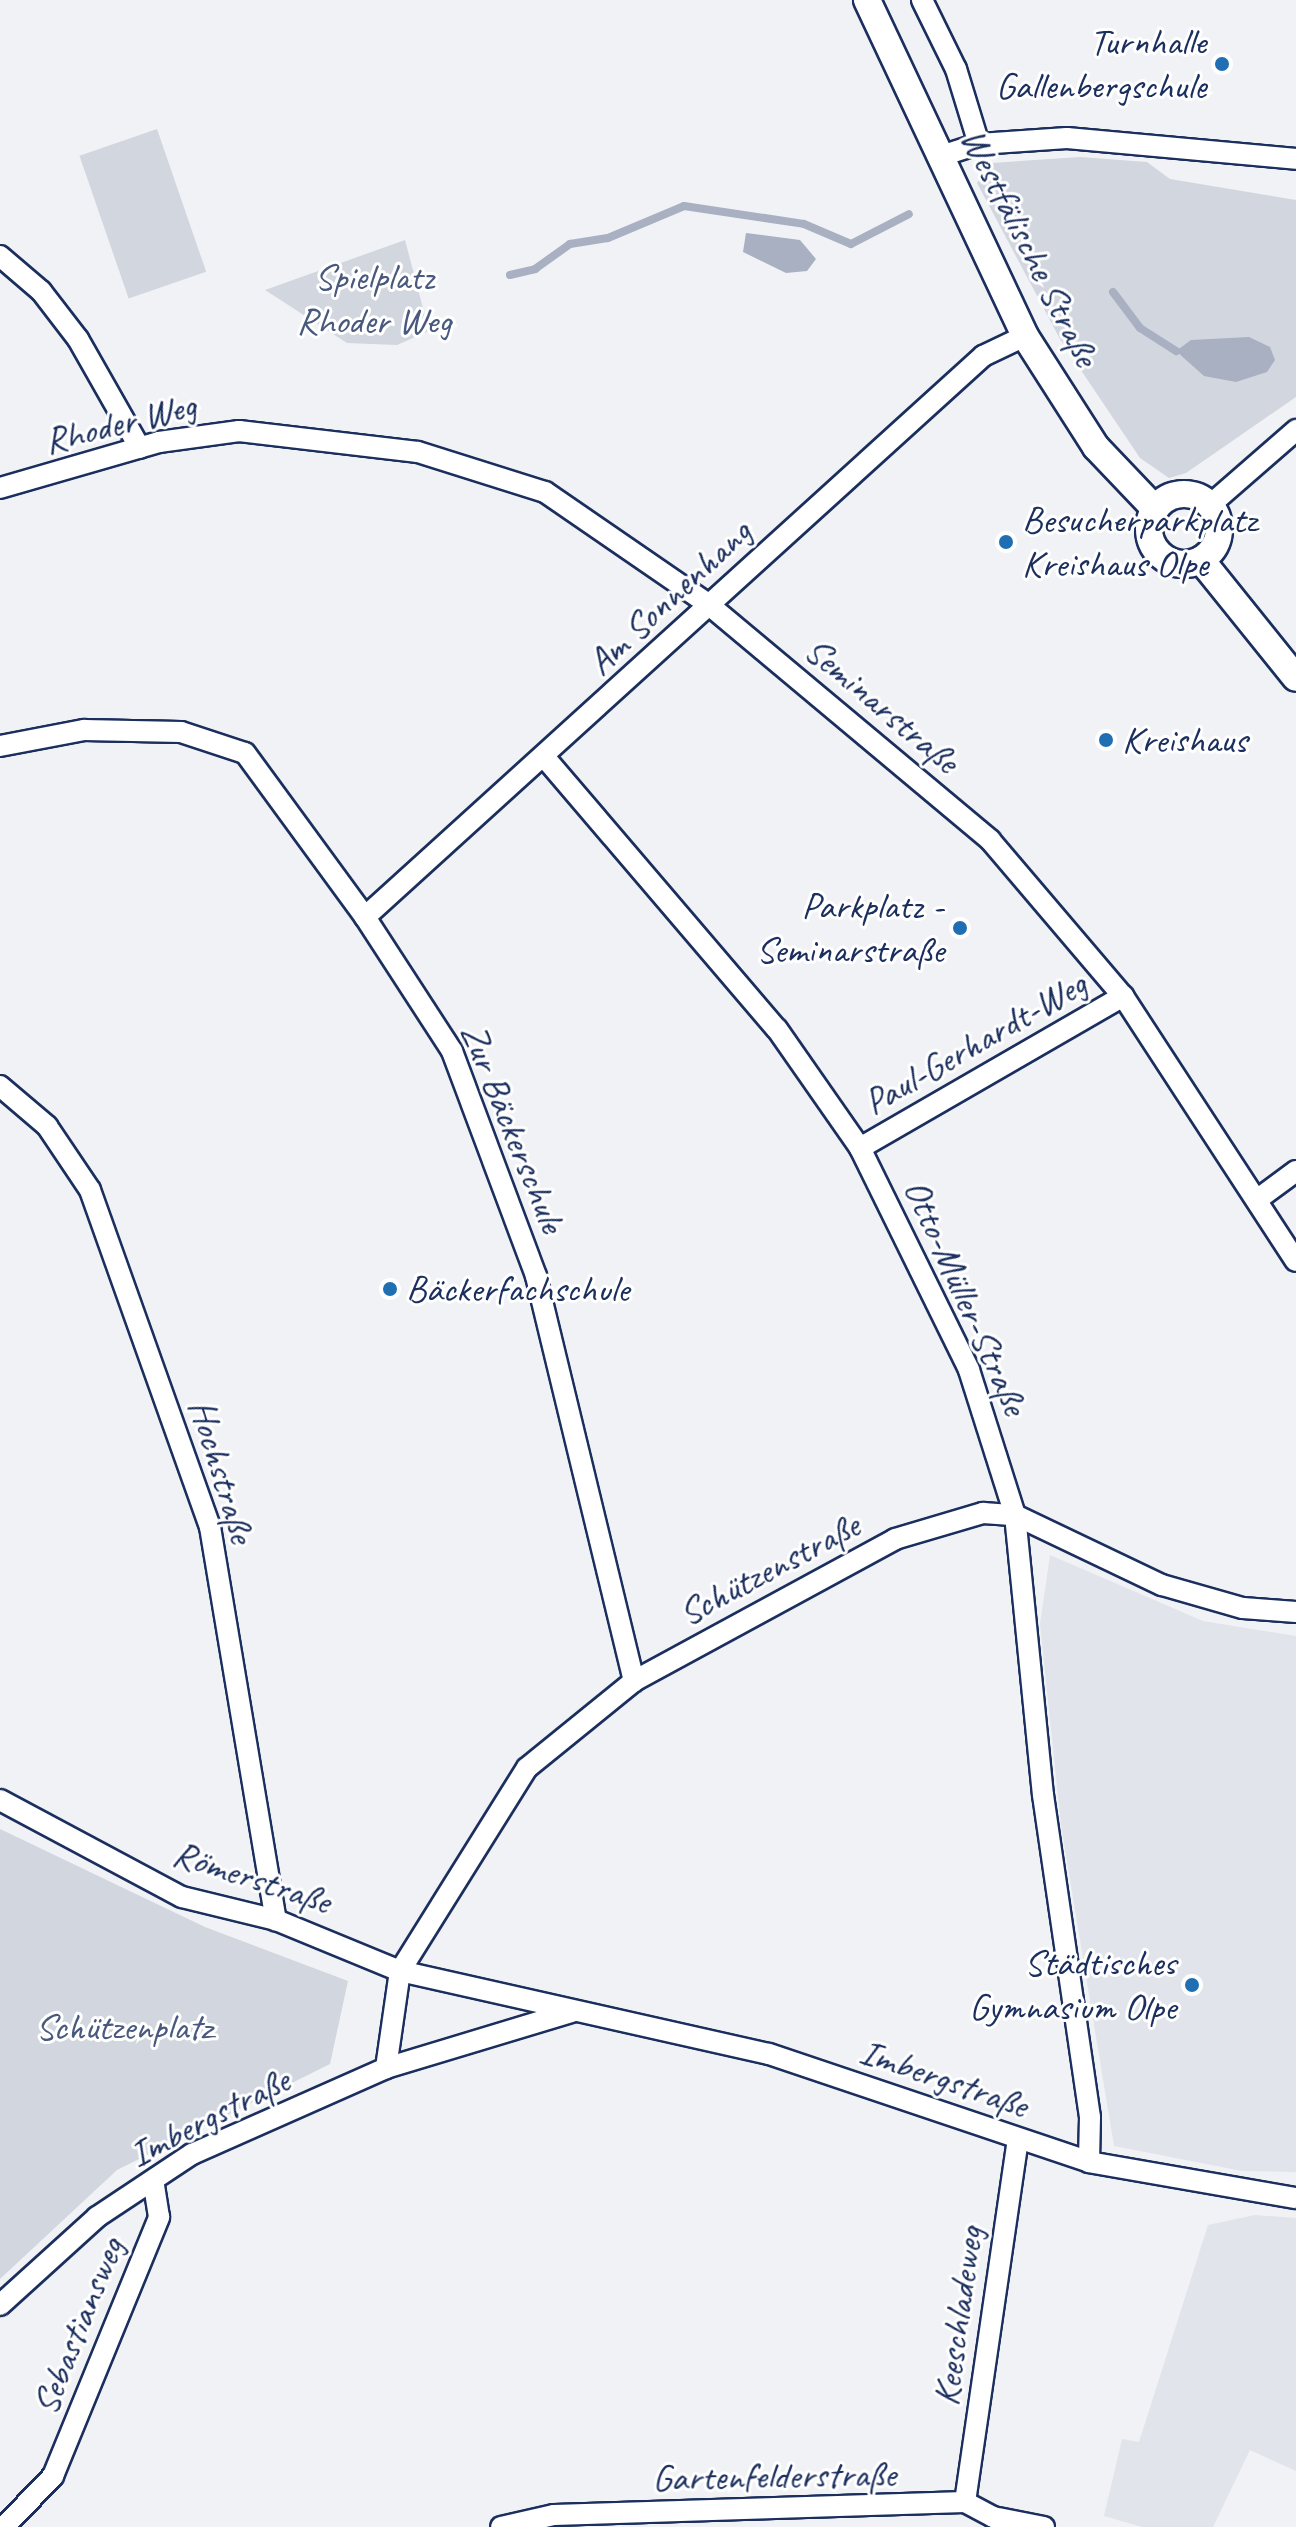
<!DOCTYPE html>
<meta charset="utf-8">
<style>
body{margin:0}
#map{position:relative;width:1296px;height:2527px;overflow:hidden;background:#f1f2f5;font-family:Caveat,sans-serif}
div>[style]{position:absolute}
.built>*{inset:0;background:#e1e4ea}
.green>*{inset:0;background:#d2d6df;transform-origin:0 0}
.water>*{inset:0;background:#a8b0c2}
.stream>*{height:8px;margin:-4px;padding:0 4px;transform-origin:4px;border-radius:4px;background:#a8b0c2}
.roads{filter:drop-shadow(2px 0 #1b2f5e) drop-shadow(-2px 0 #1b2f5e) drop-shadow(0 2px #1b2f5e) drop-shadow(0 -2px #1b2f5e)}
.minor>*{height:20px;margin:-10px;padding:0 10px;transform-origin:10px;border-radius:10px;background:#fff}
.tertiary>*{height:26px;margin:-13px;padding:0 13px;transform-origin:13px;border-radius:13px;background:#fff}
.tertiary>.ring{margin:-13px;padding:0;box-sizing:content-box;background:none;border:26px solid #fff;border-radius:50%}
.dots>*{width:22px;height:22px;translate:-50% -50%;box-sizing:border-box;border:4px solid #fff;border-radius:50%}
span{translate:-50% -50%;white-space:nowrap;text-align:center;line-height:1.15;-webkit-text-stroke:6px #fff;paint-order:stroke}
.poi-label{font-size:38px;color:#1b2f5e}
.right{translate:-100% -50%;text-align:right}
.left{translate:0 -50%;text-align:left}
.street-label{font-size:38px;color:#1b2f5e}
.park-label{font-size:38px;color:#49597e}
</style>
<div id="map">
<div class="built">
<div style="clip-path:polygon(1050px 1555px,1203px 1621px,1296px 1636px,1296px 2172px,1242px 2171px,1114px 2146px,1061px 1825px,1040px 1624px)"></div>
<div style="clip-path:polygon(1255px 2215px,1296px 2218px,1296px 2471px,1250px 2450px,1213px 2527px,1142px 2527px,1104px 2516px,1122px 2439px,1139px 2442px,1208px 2225px)"></div>
</div>
<div class="green">
<div style="left:157px;top:129px;width:151px;height:82px;rotate:71deg"></div>
<div style="clip-path:polygon(1080px 157px,1147px 162px,1170px 179px,1296px 200px,1296px 397px,1186px 473px,1169px 478px,1140px 458px,1060px 339px,977px 183px,992px 163px)"></div>
<div style="clip-path:polygon(405px 240px,429px 331px,397px 345px,347px 343px,265px 290px)"></div>
<div style="clip-path:polygon(0 1829px,205px 1927px,348px 1981px,330px 2064px,117px 2170px,0 2279px)"></div>
</div>
<div class="water">
<div style="clip-path:polygon(746px 233px,800px 240px,816px 259px,807px 271px,786px 273px,743px 252px)"></div>
<div style="clip-path:polygon(1249px 337px,1270px 347px,1275px 360px,1267px 372px,1236px 382px,1204px 376px,1176px 351px,1191px 340px)"></div>
</div>
<div class="stream">
<div style="left:510px;top:275px;width:26px;rotate:-13deg"></div>
<div style="left:535px;top:269px;width:43px;rotate:-35.5deg"></div>
<div style="left:570px;top:244px;width:38px;rotate:-9deg"></div>
<div style="left:608px;top:238px;width:82px;rotate:-22.8deg"></div>
<div style="left:684px;top:206px;width:121px;rotate:8.5deg"></div>
<div style="left:804px;top:224px;width:51px;rotate:23.1deg"></div>
<div style="left:851px;top:244px;width:65px;rotate:-27.3deg"></div>
<div style="left:1113px;top:292px;width:45px;rotate:53.1deg"></div>
<div style="left:1140px;top:328px;width:43px;rotate:32.6deg"></div>
</div>
<div class="roads">
<div class="minor">
<div style="left:922px;top:0;width:77px;rotate:63.8deg"></div>
<div style="left:956px;top:69px;width:78px;rotate:73deg"></div>
<div style="left:941px;top:156px;width:40px;rotate:-18deg"></div>
<div style="left:979px;top:144px;width:88px;rotate:-3.9deg"></div>
<div style="left:1067px;top:138px;width:230px;rotate:5.2deg"></div>
<div style="left:0;top:256px;width:54px;rotate:40.5deg"></div>
<div style="left:41px;top:291px;width:61px;rotate:52.4deg"></div>
<div style="left:78px;top:339px;width:125px;rotate:60.4deg"></div>
<div style="left:0;top:488px;width:166px;rotate:-16.1deg"></div>
<div style="left:159px;top:442px;width:81px;rotate:-7.8deg"></div>
<div style="left:239px;top:431px;width:180px;rotate:6.7deg"></div>
<div style="left:418px;top:452px;width:133px;rotate:17.5deg"></div>
<div style="left:545px;top:492px;width:198px;rotate:34.5deg"></div>
<div style="left:708px;top:604px;width:368px;rotate:39.9deg"></div>
<div style="left:990px;top:840px;width:205px;rotate:49.6deg"></div>
<div style="left:1123px;top:996px;width:316px;rotate:56.9deg"></div>
<div style="left:1209px;top:506px;width:116px;rotate:-41.1deg"></div>
<div style="left:0;top:746px;width:86px;rotate:-10.8deg"></div>
<div style="left:84px;top:730px;width:97px;rotate:1.2deg"></div>
<div style="left:181px;top:732px;width:67px;rotate:18.2deg"></div>
<div style="left:245px;top:753px;width:203px;rotate:53.8deg"></div>
<div style="left:365px;top:917px;width:160px;rotate:57deg"></div>
<div style="left:452px;top:1051px;width:240px;rotate:69.5deg"></div>
<div style="left:536px;top:1276px;width:417px;rotate:76.4deg"></div>
<div style="left:546px;top:759px;width:355px;rotate:49.5deg"></div>
<div style="left:777px;top:1029px;width:145px;rotate:55.1deg"></div>
<div style="left:860px;top:1148px;width:247px;rotate:63.8deg"></div>
<div style="left:969px;top:1370px;width:152px;rotate:72.4deg"></div>
<div style="left:1015px;top:1515px;width:281px;rotate:84.3deg"></div>
<div style="left:1043px;top:1795px;width:325px;rotate:81.7deg"></div>
<div style="left:1090px;top:2117px;width:45px;rotate:91.3deg"></div>
<div style="left:365px;top:917px;width:835px;rotate:-42.23deg"></div>
<div style="left:983px;top:356px;width:47px;rotate:-25.5deg"></div>
<div style="left:0;top:1086px;width:62px;rotate:40.4deg"></div>
<div style="left:47px;top:1126px;width:77px;rotate:56.1deg"></div>
<div style="left:90px;top:1190px;width:358px;rotate:70.4deg"></div>
<div style="left:210px;top:1527px;width:399px;rotate:80.5deg"></div>
<div style="left:860px;top:1148px;width:304px;rotate:-30deg"></div>
<div style="left:1258px;top:1199px;width:47px;rotate:-36.4deg"></div>
<div style="left:0;top:1800px;width:206px;rotate:28.1deg"></div>
<div style="left:182px;top:1897px;width:97px;rotate:13.7deg"></div>
<div style="left:276px;top:1920px;width:134px;rotate:22.4deg"></div>
<div style="left:400px;top:1971px;width:378px;rotate:12.7deg"></div>
<div style="left:769px;top:2054px;width:338px;rotate:18.6deg"></div>
<div style="left:1089px;top:2162px;width:210px;rotate:9.9deg"></div>
<div style="left:386px;top:2068px;width:194px;rotate:-16.8deg"></div>
<div style="left:0;top:2305px;width:131px;rotate:-42.2deg"></div>
<div style="left:97px;top:2217px;width:114px;rotate:-33.6deg"></div>
<div style="left:192px;top:2154px;width:212px;rotate:-23.9deg"></div>
<div style="left:386px;top:2068px;width:98px;rotate:-81.8deg"></div>
<div style="left:400px;top:1971px;width:239px;rotate:-58deg"></div>
<div style="left:527px;top:1768px;width:138px;rotate:-39.1deg"></div>
<div style="left:634px;top:1681px;width:297px;rotate:-28.5deg"></div>
<div style="left:895px;top:1539px;width:92px;rotate:-16.5deg"></div>
<div style="left:983px;top:1513px;width:32px;rotate:4deg"></div>
<div style="left:1015px;top:1515px;width:163px;rotate:25.5deg"></div>
<div style="left:1162px;top:1585px;width:84px;rotate:15.9deg"></div>
<div style="left:1243px;top:1608px;width:53px;rotate:4.3deg"></div>
<div style="left:965px;top:2502px;width:366px;rotate:-81.7deg"></div>
<div style="left:4px;top:2527px;width:71px;rotate:-46.1deg"></div>
<div style="left:53px;top:2476px;width:280px;rotate:-67.7deg"></div>
<div style="left:159px;top:2217px;width:37px;rotate:-99deg"></div>
<div style="left:501px;top:2527px;width:54px;rotate:-12.8deg"></div>
<div style="left:554px;top:2515px;width:411px;rotate:-1.8deg"></div>
<div style="left:965px;top:2502px;width:32px;rotate:28deg"></div>
<div style="left:993px;top:2517px;width:52px;rotate:11.1deg"></div>
</div>
<div class="tertiary">
<div style="left:867px;top:0;width:371px;rotate:64.8deg"></div>
<div style="left:1025px;top:336px;width:132px;rotate:57.4deg"></div>
<div style="left:1096px;top:447px;width:86px;rotate:46.4deg"></div>
<div class="ring" style="left:1149px;top:494px;width:44px;height:44px"></div>
<div style="left:1201px;top:560px;width:151px;rotate:51.2deg"></div>
</div>
</div>
<div class="dots">
<div style="left:1222px;top:64px;background:#1f6fb2"></div>
<div style="left:1006px;top:542px;background:#1f6fb2"></div>
<div style="left:1106px;top:740px;background:#1f6fb2"></div>
<div style="left:960px;top:928px;background:#1f6fb2"></div>
<div style="left:390px;top:1289px;background:#1f6fb2"></div>
<div style="left:1192px;top:1985px;background:#1f6fb2"></div>
</div>
<div class="poi-label">
<span class="right" style="left:1206px;top:64px">Turnhalle<br>Gallenbergschule</span>
<span class="left" style="left:1022px;top:542px">Besucherparkplatz<br>Kreishaus Olpe</span>
<span class="left" style="left:1122px;top:740px">Kreishaus</span>
<span class="right" style="left:944px;top:928px">Parkplatz -<br>Seminarstraße</span>
<span class="left" style="left:406px;top:1289px">Bäckerfachschule</span>
<span class="right" style="left:1176px;top:1985px">Städtisches<br>Gymnasium Olpe</span>
</div>
<div class="street-label">
<span style="left:1030px;top:247px;rotate:63deg">Westfälische Straße</span>
<span style="left:120px;top:423px;rotate:-14deg">Rhoder Weg</span>
<span style="left:669px;top:597px;rotate:-43deg">Am Sonnenhang</span>
<span style="left:882px;top:705px;rotate:40deg">Seminarstraße</span>
<span style="left:975px;top:1043px;rotate:-30deg">Paul-Gerhardt-Weg</span>
<span style="left:513px;top:1128px;rotate:68deg">Zur Bäckerschule</span>
<span style="left:966px;top:1297px;rotate:66deg">Otto-Müller-Straße</span>
<span style="left:222px;top:1471px;rotate:73deg">Hochstraße</span>
<span style="left:769px;top:1569px;rotate:-28deg">Schützenstraße</span>
<span style="left:252px;top:1877px;rotate:18deg">Römerstraße</span>
<span style="left:944px;top:2078px;rotate:19deg">Imbergstraße</span>
<span style="left:209px;top:2117px;rotate:-27deg">Imbergstraße</span>
<span style="left:958px;top:2316px;rotate:-82deg">Keeschladeweg</span>
<span style="left:78px;top:2326px;rotate:-68deg">Sebastiansweg</span>
<span style="left:774px;top:2476px;rotate:-1deg">Gartenfelderstraße</span>
</div>
<div class="park-label">
<span style="left:374px;top:299px">Spielplatz<br>Rhoder Weg</span>
<span style="left:124px;top:2027px">Schützenplatz</span>
</div>
</div>
